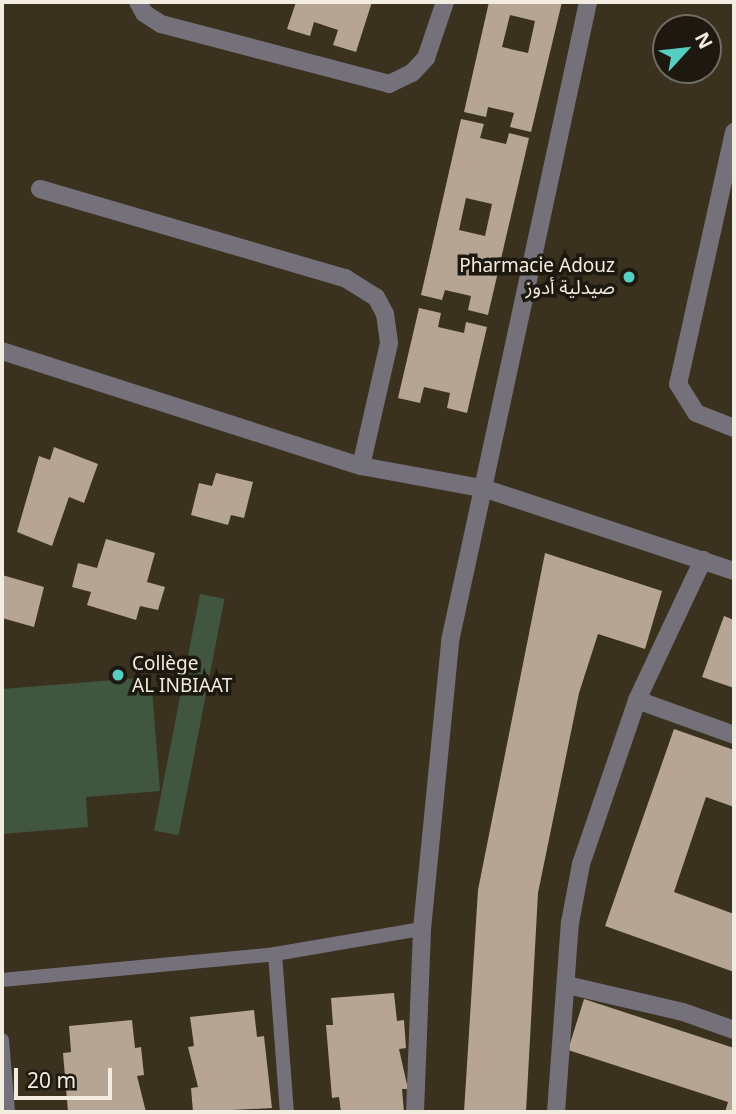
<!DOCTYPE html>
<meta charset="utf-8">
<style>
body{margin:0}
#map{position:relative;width:736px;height:1114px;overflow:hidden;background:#3a311f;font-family:"Noto Sans","Noto Sans Arabic",sans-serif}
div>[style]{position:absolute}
.green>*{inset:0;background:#40563f;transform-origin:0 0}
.building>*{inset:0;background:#b6a593}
.service>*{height:14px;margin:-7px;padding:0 7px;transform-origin:7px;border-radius:7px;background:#74717a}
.minor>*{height:18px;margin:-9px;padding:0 9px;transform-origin:9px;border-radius:9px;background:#74717a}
.dots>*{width:19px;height:19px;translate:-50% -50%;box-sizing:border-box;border:4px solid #1d1911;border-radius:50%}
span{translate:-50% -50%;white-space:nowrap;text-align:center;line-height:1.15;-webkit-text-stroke:7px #1d1911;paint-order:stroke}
.poi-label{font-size:19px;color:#f2ece1}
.right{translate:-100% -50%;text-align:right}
.left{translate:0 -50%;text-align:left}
.frame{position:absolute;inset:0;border:4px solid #f2ece1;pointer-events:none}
.north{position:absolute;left:652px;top:14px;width:70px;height:70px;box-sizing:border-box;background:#1d1911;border:2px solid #726d64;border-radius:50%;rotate:63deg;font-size:19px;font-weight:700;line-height:28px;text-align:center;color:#f2ece1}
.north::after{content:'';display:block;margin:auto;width:24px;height:32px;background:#57cec2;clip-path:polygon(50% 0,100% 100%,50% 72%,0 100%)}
.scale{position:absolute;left:14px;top:1068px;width:98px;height:32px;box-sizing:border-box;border:4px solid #f2ece1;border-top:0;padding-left:9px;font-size:21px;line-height:24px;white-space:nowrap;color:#f2ece1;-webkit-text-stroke:5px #1d1911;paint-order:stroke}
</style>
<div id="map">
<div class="green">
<div style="left:200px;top:594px;width:25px;height:241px;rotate:11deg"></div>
<div style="clip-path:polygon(151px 677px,160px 791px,86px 797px,88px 827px,2px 834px,2px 689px)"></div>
</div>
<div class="building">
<div style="clip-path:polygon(296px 2px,372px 2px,356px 52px,333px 45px,338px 30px,314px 22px,310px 36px,287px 29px)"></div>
<div style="clip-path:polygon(evenodd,489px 2px,562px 2px,531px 132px,510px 127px,514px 113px,488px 107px,486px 117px,464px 112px,489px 2px,510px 15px,535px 21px,528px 53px,502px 47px,510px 15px)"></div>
<div style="clip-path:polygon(evenodd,461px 119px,484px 124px,480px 138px,506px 144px,509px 133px,529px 138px,488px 315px,468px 310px,471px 296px,445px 290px,442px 300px,421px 295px,461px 119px,466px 198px,492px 204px,485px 236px,459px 230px,466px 198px)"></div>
<div style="clip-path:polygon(419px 308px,441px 313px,438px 327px,464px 333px,466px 322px,487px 327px,467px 413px,447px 408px,450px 393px,424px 387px,420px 403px,398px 398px)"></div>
<div style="clip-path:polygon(54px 447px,98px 464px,84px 503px,69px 497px,52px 546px,17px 532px,39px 456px,50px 460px)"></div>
<div style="clip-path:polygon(216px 473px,253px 482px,244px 518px,231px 515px,228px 525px,191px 515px,199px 483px,212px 486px)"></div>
<div style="clip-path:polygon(106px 539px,155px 553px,147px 582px,165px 587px,158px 610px,140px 606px,136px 620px,87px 605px,91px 592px,72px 587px,78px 563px,97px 568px)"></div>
<div style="clip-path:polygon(545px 553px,662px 591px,645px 649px,598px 634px,579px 693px,538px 893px,526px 1112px,464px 1112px,478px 890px)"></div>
<div style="clip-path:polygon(2px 575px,44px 587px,34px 627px,2px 618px)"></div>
<div style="clip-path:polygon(724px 616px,734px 620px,734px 688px,702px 677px)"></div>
<div style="clip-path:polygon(674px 729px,734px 750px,734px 807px,706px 797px,674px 892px,734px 914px,734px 972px,605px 926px)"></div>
<div style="clip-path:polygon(394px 993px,397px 1021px,404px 1020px,406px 1048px,399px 1049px,408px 1089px,402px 1089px,404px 1112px,341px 1112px,339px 1097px,332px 1098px,326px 1025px,333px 1025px,331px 998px)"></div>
<div style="clip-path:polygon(584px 999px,734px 1048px,734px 1112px,725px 1112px,728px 1102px,568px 1050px)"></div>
<div style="clip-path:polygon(254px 1010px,257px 1037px,264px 1036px,272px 1108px,193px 1112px,191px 1088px,198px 1087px,188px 1047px,194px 1046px,190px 1017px)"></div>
<div style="clip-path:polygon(132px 1020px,135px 1048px,141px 1047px,144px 1075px,137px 1076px,146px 1112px,68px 1112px,63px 1053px,71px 1052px,69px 1026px)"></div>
</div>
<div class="service">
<div style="left:275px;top:954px;width:158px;rotate:85.7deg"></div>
<div style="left:2px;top:980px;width:274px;rotate:-5.4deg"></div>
<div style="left:275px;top:954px;width:149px;rotate:-9.7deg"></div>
<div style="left:2px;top:1040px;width:72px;rotate:85.2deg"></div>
</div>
<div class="minor">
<div style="left:138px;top:2px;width:13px;rotate:61deg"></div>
<div style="left:144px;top:13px;width:20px;rotate:33deg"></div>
<div style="left:161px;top:24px;width:236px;rotate:14.7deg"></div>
<div style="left:389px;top:84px;width:25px;rotate:-26deg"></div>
<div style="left:412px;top:73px;width:21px;rotate:-47deg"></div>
<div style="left:426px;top:58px;width:59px;rotate:-71.3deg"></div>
<div style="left:734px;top:132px;width:258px;rotate:102.5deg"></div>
<div style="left:678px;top:384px;width:34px;rotate:58deg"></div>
<div style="left:696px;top:413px;width:41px;rotate:21.5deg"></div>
<div style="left:40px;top:189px;width:318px;rotate:16.3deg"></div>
<div style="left:345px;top:278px;width:36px;rotate:32deg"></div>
<div style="left:376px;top:297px;width:19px;rotate:62deg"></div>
<div style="left:385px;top:314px;width:29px;rotate:82deg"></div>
<div style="left:389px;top:343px;width:126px;rotate:102.8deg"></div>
<div style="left:2px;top:351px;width:377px;rotate:17.8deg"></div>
<div style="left:361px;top:466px;width:127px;rotate:10.4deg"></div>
<div style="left:486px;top:489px;width:261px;rotate:18.3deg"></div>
<div style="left:637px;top:700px;width:103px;rotate:19.8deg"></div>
<div style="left:567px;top:985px;width:119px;rotate:13.1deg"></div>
<div style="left:683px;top:1012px;width:54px;rotate:19.4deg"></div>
<div style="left:415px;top:1112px;width:183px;rotate:-87.8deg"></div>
<div style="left:422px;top:929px;width:289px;rotate:-84.4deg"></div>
<div style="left:450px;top:641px;width:654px;rotate:-77.81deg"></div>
<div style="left:556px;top:1112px;width:190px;rotate:-85.8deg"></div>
<div style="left:570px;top:923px;width:60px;rotate:-79.4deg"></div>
<div style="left:581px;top:864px;width:173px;rotate:-71.1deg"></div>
<div style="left:637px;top:700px;width:155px;rotate:-64.8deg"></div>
</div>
<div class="dots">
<div style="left:629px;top:277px;background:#57cec2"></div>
<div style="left:118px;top:675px;background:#57cec2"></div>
</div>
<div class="poi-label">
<span class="right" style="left:615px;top:277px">Pharmacie Adouz<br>صيدلية أدوز</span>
<span class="left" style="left:132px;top:675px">Collège<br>AL INBIAAT</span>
</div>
<div class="frame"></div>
<div class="north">N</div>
<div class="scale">20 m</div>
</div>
